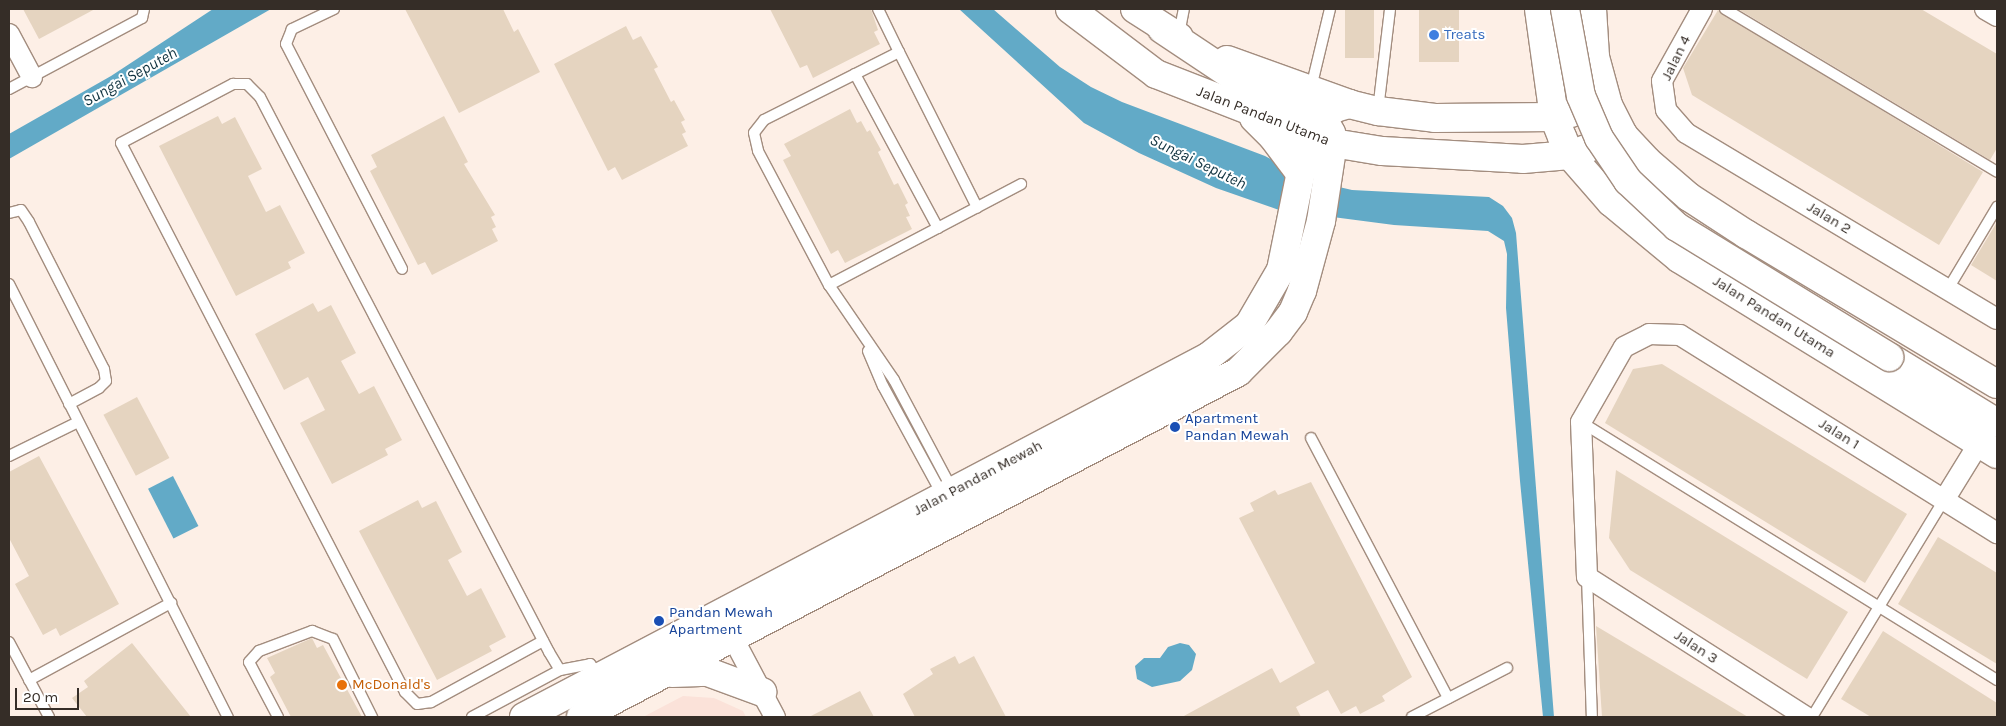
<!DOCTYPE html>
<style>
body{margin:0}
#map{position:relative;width:2006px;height:726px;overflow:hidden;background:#fdefe6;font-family:Karla,sans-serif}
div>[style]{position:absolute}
.medical>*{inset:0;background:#fbe2d9}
.water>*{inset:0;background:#62aac7;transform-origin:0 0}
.building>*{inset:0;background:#e5d4c0;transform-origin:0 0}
.roads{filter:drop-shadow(1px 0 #a38d7f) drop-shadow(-1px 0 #a38d7f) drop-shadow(0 1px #a38d7f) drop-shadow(0 -1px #a38d7f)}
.lane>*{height:10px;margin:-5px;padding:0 5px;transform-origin:5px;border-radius:5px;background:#fff}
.street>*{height:20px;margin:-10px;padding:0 10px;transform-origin:10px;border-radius:10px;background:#fff}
.secondary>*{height:28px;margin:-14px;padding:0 14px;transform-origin:14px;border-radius:14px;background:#fff}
.bridges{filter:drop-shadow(1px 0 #a38d7f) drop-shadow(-1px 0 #a38d7f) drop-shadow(0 1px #a38d7f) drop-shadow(0 -1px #a38d7f)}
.secondary-bridge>*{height:28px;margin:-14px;padding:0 14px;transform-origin:14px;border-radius:14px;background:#fff}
.dots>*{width:14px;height:14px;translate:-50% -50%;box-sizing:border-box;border:2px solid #fff;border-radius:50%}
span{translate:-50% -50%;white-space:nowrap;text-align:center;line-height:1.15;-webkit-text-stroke:4px #fff;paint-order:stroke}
.shop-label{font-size:15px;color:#366cbe}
.left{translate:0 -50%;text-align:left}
.street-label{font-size:15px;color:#352d27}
.transit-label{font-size:15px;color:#164399}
.food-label{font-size:15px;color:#c56008}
.water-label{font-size:16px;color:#10323f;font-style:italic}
.frame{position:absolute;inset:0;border:10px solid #352d27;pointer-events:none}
.scale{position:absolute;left:15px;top:688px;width:64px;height:22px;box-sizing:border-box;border:2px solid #352d27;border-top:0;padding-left:6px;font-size:15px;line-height:18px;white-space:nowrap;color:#352d27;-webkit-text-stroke:4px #fff;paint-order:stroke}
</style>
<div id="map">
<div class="medical">
<div style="clip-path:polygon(683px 696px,714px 698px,743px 711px,746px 717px,643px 717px)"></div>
</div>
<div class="water">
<div style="clip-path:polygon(213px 9px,271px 9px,9px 159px,9px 134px,111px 76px)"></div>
<div style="clip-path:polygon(959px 9px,993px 9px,1060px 67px,1091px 87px,1122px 102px,1265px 156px,1309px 180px,1352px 190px,1489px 197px,1503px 206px,1512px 218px,1516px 233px,1554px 717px,1543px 717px,1520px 481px,1506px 308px,1507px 254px,1504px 241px,1488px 231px,1394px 225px,1279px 210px,1216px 188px,1139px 153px,1084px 123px)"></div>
<div style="left:173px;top:476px;width:56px;height:28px;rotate:63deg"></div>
<div style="clip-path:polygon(1180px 643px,1189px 645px,1196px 654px,1192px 670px,1180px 681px,1152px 687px,1137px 679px,1135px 666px,1144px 658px,1160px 658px,1168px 647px)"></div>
</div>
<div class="building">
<div style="clip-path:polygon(23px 9px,95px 9px,39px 39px)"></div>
<div style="clip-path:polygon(405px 9px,503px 9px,514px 32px,518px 29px,540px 72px,459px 113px)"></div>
<div style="clip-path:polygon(770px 9px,871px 9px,878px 30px,874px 32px,880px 44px,813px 78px,807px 65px,800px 68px)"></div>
<div style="left:1345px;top:9px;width:29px;height:49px"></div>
<div style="left:1419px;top:9px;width:40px;height:53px"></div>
<div style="clip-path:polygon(1738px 9px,1921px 9px,1997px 54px,1997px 148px,1990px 160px)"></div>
<div style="clip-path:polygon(1718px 10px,1983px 172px,1939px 245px,1692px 95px,1683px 68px)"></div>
<div style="clip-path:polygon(626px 26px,633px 40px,641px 36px,658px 67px,654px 69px,671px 102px,674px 100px,685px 120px,681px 122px,686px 132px,682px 134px,688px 146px,622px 180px,615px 167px,608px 171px,554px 64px)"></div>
<div style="clip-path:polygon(850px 109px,857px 123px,861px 121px,867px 132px,870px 130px,881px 150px,878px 152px,894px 185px,898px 183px,908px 203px,905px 205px,910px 216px,906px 217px,912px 229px,845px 263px,838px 250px,831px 254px,783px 160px,791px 156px,784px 144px)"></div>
<div style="clip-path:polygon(218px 116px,222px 124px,235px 117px,262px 169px,248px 176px,266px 212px,280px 205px,305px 253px,288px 262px,291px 268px,236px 296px,159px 146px)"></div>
<div style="clip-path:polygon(444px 116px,468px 162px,464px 164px,495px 215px,491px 217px,496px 227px,492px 229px,498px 241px,432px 275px,425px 262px,418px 265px,370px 171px,377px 167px,371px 155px)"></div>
<div style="clip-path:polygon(1997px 222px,1997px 281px,1971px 265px)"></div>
<div style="clip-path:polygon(313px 303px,318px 312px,331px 305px,356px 353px,341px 361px,359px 394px,374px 386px,402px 440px,385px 449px,388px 455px,332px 484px,300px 423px,325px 410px,308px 377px,284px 390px,255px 334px)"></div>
<div style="clip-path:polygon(1662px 364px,1907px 514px,1865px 583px,1605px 423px,1633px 369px)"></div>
<div style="left:137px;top:397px;width:69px;height:38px;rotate:62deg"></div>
<div style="clip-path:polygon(39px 456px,119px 604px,60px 636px,56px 628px,43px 635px,15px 584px,29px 576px,9px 538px,9px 472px)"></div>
<div style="clip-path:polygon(1616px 470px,1848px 612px,1807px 679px,1630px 570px,1609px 538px)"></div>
<div style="clip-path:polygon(1311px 482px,1412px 677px,1382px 696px,1385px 701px,1360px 714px,1356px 706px,1341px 714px,1328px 690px,1296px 707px,1301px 717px,1182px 717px,1272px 668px,1280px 683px,1315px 663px,1239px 518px,1254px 511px,1250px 503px,1275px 490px,1278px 495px)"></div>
<div style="clip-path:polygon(418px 500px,422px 508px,436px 501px,462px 552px,448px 560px,467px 596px,481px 588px,506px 637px,489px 646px,492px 651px,437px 680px,359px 531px)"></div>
<div style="clip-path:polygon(1938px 537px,1997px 573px,1997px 664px,1898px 604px)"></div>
<div style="clip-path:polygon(1596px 626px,1648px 657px,1748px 717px,1602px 717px)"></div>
<div style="clip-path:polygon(1883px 631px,1997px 703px,1997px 717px,1871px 717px,1841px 699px)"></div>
<div style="clip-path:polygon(312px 638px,317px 648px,323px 645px,362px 717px,291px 717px,270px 677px,275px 673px,267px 658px)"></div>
<div style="clip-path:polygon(132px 643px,191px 717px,87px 717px,72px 698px,88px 687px,84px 681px)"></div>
<div style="clip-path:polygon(955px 656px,959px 664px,974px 656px,1006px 717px,915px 717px,903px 694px,933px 674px,930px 669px)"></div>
<div style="clip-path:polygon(860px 691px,874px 717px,809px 717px)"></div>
</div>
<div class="roads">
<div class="lane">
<div style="left:334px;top:9px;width:47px;rotate:154.5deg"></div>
<div style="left:292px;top:29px;width:16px;rotate:112deg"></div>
<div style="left:286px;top:44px;width:253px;rotate:62.7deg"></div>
<div style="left:878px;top:9px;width:48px;rotate:64deg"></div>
<div style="left:899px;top:52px;width:151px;rotate:153.3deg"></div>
<div style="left:764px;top:120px;width:16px;rotate:128deg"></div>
<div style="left:754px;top:133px;width:18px;rotate:77deg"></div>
<div style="left:758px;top:151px;width:152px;rotate:62.1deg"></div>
<div style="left:829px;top:285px;width:115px;rotate:55.6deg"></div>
<div style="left:894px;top:380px;width:126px;rotate:62deg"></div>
<div style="left:1725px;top:9px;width:317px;rotate:30.9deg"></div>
<div style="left:1179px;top:34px;width:25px;rotate:-79deg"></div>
<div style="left:899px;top:52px;width:174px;rotate:63.3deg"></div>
<div style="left:855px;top:74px;width:175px;rotate:61.7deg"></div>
<div style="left:1311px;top:88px;width:81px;rotate:-76.5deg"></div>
<div style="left:9px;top:89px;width:151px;rotate:-28.1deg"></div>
<div style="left:142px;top:18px;width:9px;rotate:-77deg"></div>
<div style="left:1378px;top:110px;width:102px;rotate:-83.2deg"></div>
<div style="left:9px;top:213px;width:12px;rotate:-14deg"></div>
<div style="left:21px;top:210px;width:14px;rotate:56deg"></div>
<div style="left:29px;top:222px;width:165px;rotate:63deg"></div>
<div style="left:104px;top:369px;width:12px;rotate:81deg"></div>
<div style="left:106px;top:381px;width:10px;rotate:135deg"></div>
<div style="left:99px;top:388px;width:34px;rotate:152deg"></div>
<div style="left:9px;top:284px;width:485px;rotate:63.2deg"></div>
<div style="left:829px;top:285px;width:217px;rotate:-27.7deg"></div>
<div style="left:1948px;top:289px;width:96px;rotate:-59.1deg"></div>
<div style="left:868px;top:351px;width:38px;rotate:67deg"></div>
<div style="left:883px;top:386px;width:125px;rotate:61.4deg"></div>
<div style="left:1581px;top:422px;width:490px;rotate:31.8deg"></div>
<div style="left:1311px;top:438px;width:294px;rotate:62.2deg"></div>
<div style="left:9px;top:456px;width:77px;rotate:-26.2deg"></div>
<div style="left:1587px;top:577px;width:140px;rotate:88deg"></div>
<div style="left:543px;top:641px;width:128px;rotate:151.4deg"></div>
<div style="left:431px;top:702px;width:14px;rotate:172deg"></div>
<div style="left:417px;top:704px;width:17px;rotate:-135deg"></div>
<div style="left:405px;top:692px;width:618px;rotate:-117.35deg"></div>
<div style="left:121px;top:143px;width:127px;rotate:-27.8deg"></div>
<div style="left:233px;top:84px;width:14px"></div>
<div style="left:247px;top:84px;width:18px;rotate:45deg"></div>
<div style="left:260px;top:97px;width:626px;rotate:62.49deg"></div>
<div style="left:549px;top:652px;width:21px;rotate:59deg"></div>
<div style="left:560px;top:670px;width:31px;rotate:-11deg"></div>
<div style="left:590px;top:664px;width:16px;rotate:50deg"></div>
<div style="left:9px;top:642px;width:85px;rotate:61.9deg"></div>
<div style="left:29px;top:680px;width:162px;rotate:-28.5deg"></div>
<div style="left:278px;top:717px;width:62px;rotate:-117.8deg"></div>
<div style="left:249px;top:662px;width:15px;rotate:-48deg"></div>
<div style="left:259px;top:651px;width:57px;rotate:-20.7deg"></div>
<div style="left:312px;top:631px;width:22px;rotate:21deg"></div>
<div style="left:333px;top:639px;width:87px;rotate:63.4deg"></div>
<div style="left:472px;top:717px;width:100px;rotate:-28.1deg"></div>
<div style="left:1412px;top:717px;width:107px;rotate:-27.3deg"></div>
<div style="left:1812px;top:717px;width:254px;rotate:-58.7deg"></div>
</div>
<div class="street">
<div style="left:1702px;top:9px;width:82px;rotate:119.1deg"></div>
<div style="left:1662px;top:81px;width:29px;rotate:82deg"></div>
<div style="left:1666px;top:110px;width:30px;rotate:49deg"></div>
<div style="left:1686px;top:133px;width:362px;rotate:30.9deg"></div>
<div style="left:1985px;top:9px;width:14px;rotate:30deg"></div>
<div style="left:9px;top:34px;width:49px;rotate:61.9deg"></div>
<div style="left:1944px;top:500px;width:67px;rotate:-58.4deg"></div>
<div style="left:726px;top:625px;width:104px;rotate:62deg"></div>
<div style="left:1806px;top:717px;width:260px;rotate:-147.4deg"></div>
<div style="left:1587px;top:577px;width:155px;rotate:-92.2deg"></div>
<div style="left:1581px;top:422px;width:86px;rotate:-60.2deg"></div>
<div style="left:1624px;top:347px;width:28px;rotate:-27deg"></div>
<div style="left:1649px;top:334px;width:31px;rotate:2deg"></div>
<div style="left:1680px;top:335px;width:374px;rotate:32deg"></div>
</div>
<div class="secondary">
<div style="left:1070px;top:9px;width:108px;rotate:37.1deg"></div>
<div style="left:1156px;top:74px;width:190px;rotate:21.3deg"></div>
<div style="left:1333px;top:143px;width:50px;rotate:9.3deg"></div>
<div style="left:1382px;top:151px;width:141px;rotate:3.2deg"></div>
<div style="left:1523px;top:159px;width:47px;rotate:-4.9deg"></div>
<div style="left:1570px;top:155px;width:57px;rotate:-20.7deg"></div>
<div style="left:1135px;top:9px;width:52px;rotate:32.5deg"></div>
<div style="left:1539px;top:9px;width:109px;rotate:82.1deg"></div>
<div style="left:1554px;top:117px;width:22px;rotate:68deg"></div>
<div style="left:1562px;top:137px;width:20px;rotate:66deg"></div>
<div style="left:1570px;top:155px;width:62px;rotate:48.9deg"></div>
<div style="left:1611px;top:202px;width:89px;rotate:39.6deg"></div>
<div style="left:1680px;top:259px;width:372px;rotate:31.6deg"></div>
<div style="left:1592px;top:9px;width:48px;rotate:86.4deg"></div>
<div style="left:1595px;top:57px;width:50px;rotate:74.8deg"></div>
<div style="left:1608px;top:105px;width:34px;rotate:63deg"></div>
<div style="left:1623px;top:135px;width:35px;rotate:47deg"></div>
<div style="left:1647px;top:161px;width:55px;rotate:40.6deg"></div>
<div style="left:1689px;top:197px;width:68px;rotate:33deg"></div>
<div style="left:1746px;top:234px;width:292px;rotate:30.9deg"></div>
<div style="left:1227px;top:60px;width:130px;rotate:19.8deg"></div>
<div style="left:1349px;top:104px;width:30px;rotate:14deg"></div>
<div style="left:1378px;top:111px;width:57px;rotate:7deg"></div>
<div style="left:1435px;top:118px;width:119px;rotate:-0.5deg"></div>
<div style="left:1554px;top:117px;width:18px;rotate:-13deg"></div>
<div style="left:1254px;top:118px;width:27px;rotate:45deg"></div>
<div style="left:1273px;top:137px;width:45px;rotate:53.1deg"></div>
<div style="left:1889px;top:357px;width:127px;rotate:31.4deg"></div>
<div style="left:672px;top:673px;width:36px;rotate:-2deg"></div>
<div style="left:708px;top:672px;width:58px;rotate:20.3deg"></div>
<div style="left:524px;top:717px;width:773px;rotate:-27.76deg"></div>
<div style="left:1208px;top:357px;width:52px;rotate:-38deg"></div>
<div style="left:1249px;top:325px;width:64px;rotate:-59.8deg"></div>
<div style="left:1281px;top:270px;width:146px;rotate:-78.5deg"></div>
<div style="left:1310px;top:127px;width:31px;rotate:-37deg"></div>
<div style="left:1335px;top:108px;width:15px;rotate:-16deg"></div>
<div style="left:581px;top:717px;width:742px;rotate:-27.7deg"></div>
<div style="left:1238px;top:372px;width:57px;rotate:-45deg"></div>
<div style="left:1278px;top:332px;width:25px;rotate:-53deg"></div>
<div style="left:1293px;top:312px;width:23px;rotate:-67deg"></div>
<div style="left:1302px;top:291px;width:73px;rotate:-74.8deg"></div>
<div style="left:1321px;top:221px;width:79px;rotate:-81.3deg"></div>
<div style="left:1333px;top:143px;width:10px;rotate:-101deg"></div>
<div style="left:1331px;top:133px;width:19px;rotate:-118deg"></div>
<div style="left:1322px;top:116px;width:75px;rotate:-158.9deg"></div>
<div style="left:1252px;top:89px;width:108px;rotate:-146.3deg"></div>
</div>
</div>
<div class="bridges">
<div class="secondary-bridge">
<div style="left:1565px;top:9px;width:88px;rotate:79.6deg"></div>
<div style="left:1581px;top:96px;width:46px;rotate:66.8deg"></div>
<div style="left:1599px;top:138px;width:52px;rotate:56deg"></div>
<div style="left:1628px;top:181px;width:67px;rotate:43.2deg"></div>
<div style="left:1677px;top:227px;width:249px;rotate:31.5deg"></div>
</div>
</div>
<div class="dots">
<div style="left:1434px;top:35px;background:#3f7fe0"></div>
<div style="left:1175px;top:427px;background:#1a4fb4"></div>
<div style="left:659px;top:621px;background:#1a4fb4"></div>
<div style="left:342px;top:685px;background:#e8710a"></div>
</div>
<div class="shop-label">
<span class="left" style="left:1444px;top:35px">Treats</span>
</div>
<div class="street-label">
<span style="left:1676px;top:58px;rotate:-64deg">Jalan 4</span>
<span style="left:1263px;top:116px;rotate:21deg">Jalan Pandan Utama</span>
<span style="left:1829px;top:218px;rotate:31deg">Jalan 2</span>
<span style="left:1774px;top:317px;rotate:32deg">Jalan Pandan Utama</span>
<span style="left:1839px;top:434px;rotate:32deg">Jalan 1</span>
<span style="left:978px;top:478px;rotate:-28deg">Jalan Pandan Mewah</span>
<span style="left:1696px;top:647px;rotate:33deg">Jalan 3</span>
</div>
<div class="transit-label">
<span class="left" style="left:1185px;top:427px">Apartment<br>Pandan Mewah</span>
<span class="left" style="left:669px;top:621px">Pandan Mewah<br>Apartment</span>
</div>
<div class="food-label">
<span class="left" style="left:352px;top:685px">McDonald's</span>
</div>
<div class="water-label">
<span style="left:130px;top:77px;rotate:-29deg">Sungai Seputeh</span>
<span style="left:1198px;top:162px;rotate:26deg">Sungai Seputeh</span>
</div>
<div class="frame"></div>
<div class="scale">20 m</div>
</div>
